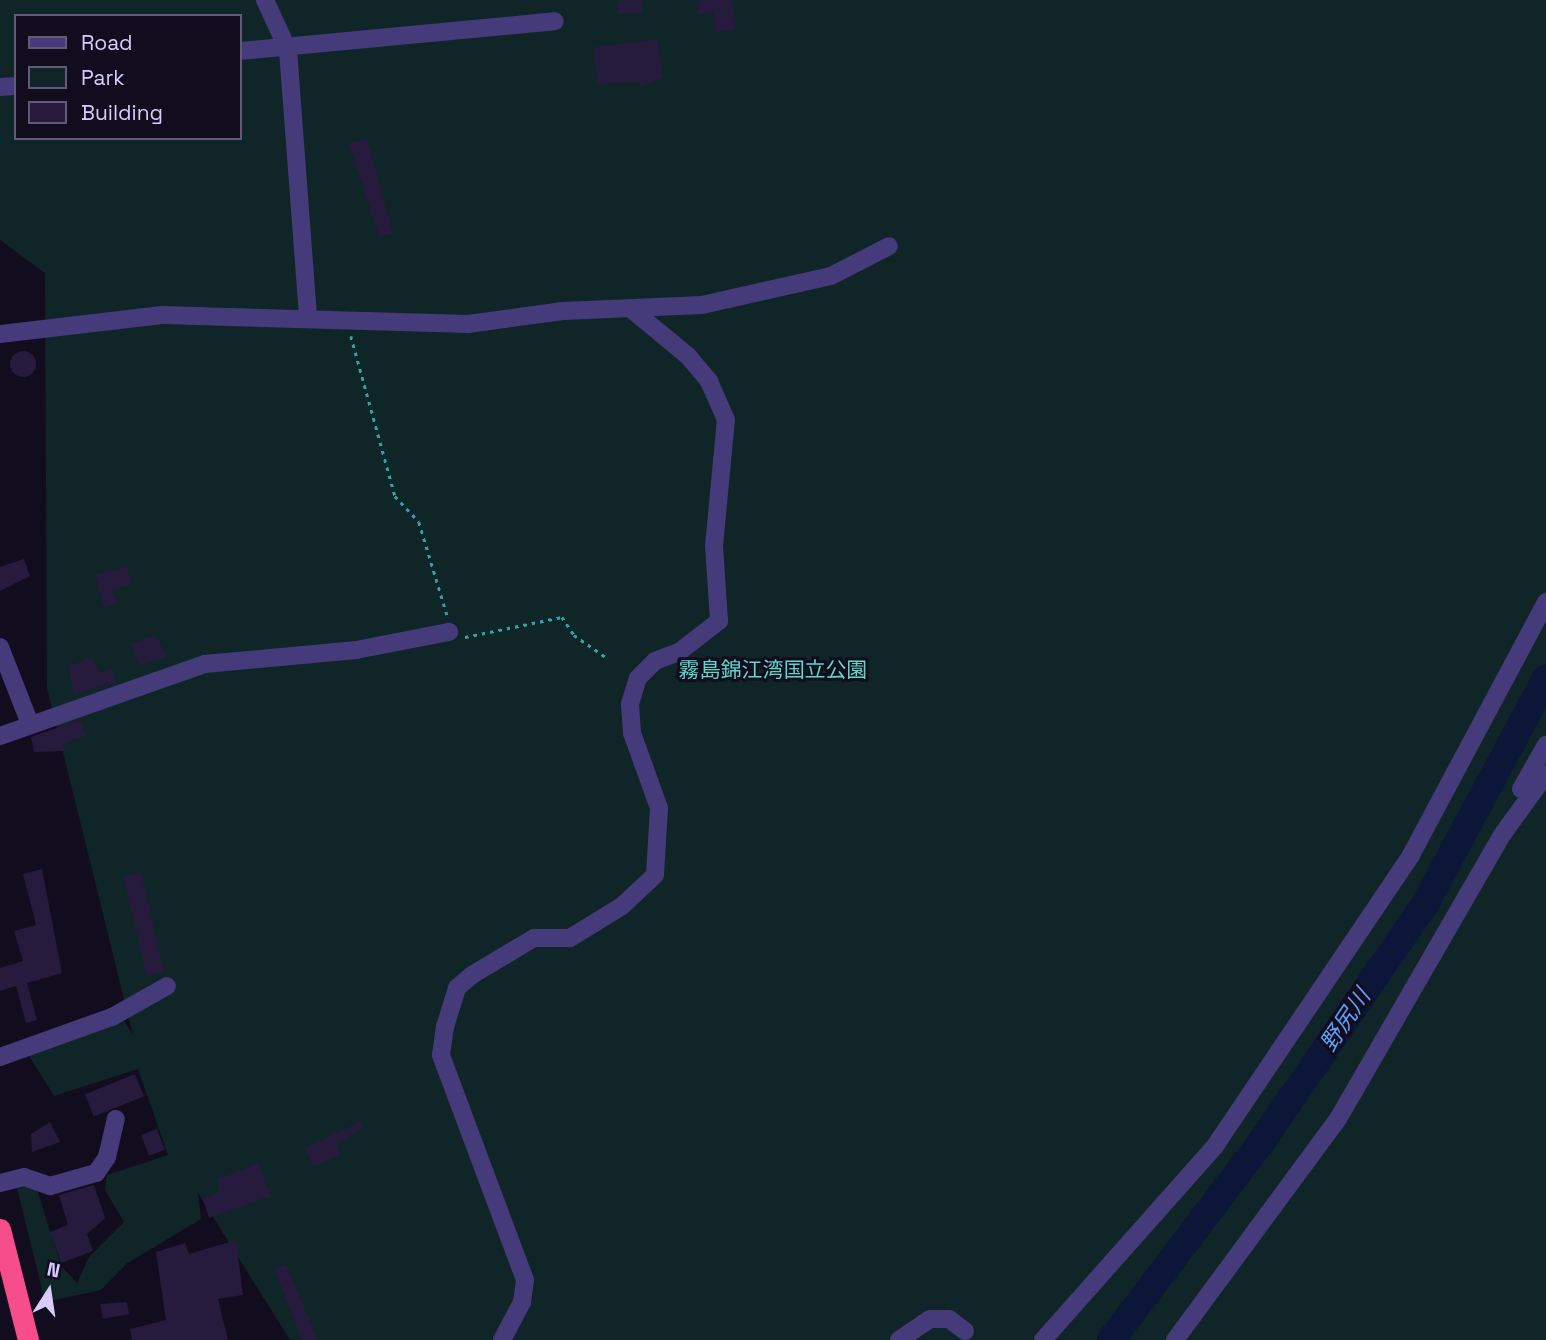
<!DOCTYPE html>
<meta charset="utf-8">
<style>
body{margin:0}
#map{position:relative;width:1546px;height:1340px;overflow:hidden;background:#120d1e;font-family:"Space Grotesk","Noto Sans JP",sans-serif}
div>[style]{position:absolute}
.green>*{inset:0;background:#102527}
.river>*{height:28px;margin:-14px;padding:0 14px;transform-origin:14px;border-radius:14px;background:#0b1638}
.building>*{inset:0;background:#261a3d;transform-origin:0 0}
.round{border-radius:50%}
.path>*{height:2.5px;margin-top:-1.25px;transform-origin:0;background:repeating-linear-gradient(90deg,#33a2a9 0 3.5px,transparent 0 8.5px)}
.minor>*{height:18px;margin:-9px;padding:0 9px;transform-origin:9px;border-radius:9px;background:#453a7a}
.highway>*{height:21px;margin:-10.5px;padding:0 10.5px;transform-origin:10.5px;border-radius:10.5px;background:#f64e8a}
span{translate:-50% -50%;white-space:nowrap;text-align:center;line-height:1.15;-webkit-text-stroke:6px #120d1e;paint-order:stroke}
.park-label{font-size:21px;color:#5dd8c8}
.water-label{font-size:23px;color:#609ef7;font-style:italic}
.legend{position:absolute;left:14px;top:14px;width:228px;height:126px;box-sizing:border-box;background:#120d1e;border:2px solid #615977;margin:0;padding:9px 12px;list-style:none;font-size:21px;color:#d8ccfc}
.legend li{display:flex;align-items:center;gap:14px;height:35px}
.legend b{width:35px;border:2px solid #615977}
.north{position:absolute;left:14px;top:1256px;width:70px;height:70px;-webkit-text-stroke:5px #120d1e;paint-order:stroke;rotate:12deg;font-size:19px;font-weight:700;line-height:28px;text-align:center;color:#d8ccfc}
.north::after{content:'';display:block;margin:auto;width:24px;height:32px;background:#d8ccfc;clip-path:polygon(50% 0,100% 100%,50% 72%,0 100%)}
</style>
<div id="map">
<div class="green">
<div style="clip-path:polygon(evenodd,0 0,1546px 0,1546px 1340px,290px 1340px,198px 1193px,201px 1219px,126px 1264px,101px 1290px,45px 1302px,17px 1188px,36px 1186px,61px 1266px,77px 1283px,89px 1257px,124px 1222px,105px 1190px,107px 1175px,168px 1155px,138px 1069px,54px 1096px,28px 1054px,123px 1019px,133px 1035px,47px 688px,45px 273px,0 240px,0 0,16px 16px,240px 16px,240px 138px,16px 138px,16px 16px)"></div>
</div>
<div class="river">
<div style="left:1111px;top:1340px;width:250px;rotate:-52.8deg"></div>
<div style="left:1262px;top:1141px;width:288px;rotate:-55.5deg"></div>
<div style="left:1425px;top:904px;width:256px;rotate:-61.8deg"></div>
</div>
<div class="building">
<div style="left:618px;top:0;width:24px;height:13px"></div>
<div style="clip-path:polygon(697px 0,732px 0,736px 30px,714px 32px,713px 12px,698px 14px)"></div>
<div style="clip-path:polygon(657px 39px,663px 78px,640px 87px,639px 82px,597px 84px,594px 47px)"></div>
<div style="clip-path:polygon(367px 139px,393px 233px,379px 237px,349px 143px)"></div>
<div class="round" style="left:10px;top:351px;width:26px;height:26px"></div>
<div style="clip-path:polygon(24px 559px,30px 576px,0 591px,0 567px)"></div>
<div style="clip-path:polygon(127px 566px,132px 584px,112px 590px,117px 604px,104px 608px,95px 575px)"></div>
<div style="clip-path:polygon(156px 636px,168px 657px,138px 666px,131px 643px)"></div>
<div style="clip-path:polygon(92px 657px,99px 673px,112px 669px,116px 683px,73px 694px,69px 666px)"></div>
<div style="clip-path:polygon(80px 720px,86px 736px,63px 744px,65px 751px,34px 752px,31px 737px)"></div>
<div style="clip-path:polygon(42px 869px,62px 973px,27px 983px,37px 1020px,26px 1023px,16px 986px,0 991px,0 968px,23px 961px,14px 931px,36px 925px,23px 874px)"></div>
<div style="left:141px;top:872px;width:103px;height:18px;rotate:77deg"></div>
<div style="left:135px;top:1074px;width:24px;height:54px;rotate:68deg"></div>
<div style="clip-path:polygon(361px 1121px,364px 1126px,336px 1146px,340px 1155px,313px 1167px,305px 1148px)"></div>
<div style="clip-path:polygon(50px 1122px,60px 1142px,32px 1152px,31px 1134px)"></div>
<div style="left:157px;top:1129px;width:22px;height:17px;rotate:69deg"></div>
<div style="clip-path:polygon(258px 1164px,271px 1196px,209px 1218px,203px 1199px,220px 1191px,217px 1179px)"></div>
<div style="clip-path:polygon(94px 1185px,105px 1218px,87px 1234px,93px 1251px,61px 1263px,50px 1232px,68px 1225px,59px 1195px)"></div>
<div style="clip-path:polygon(236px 1240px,243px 1295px,218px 1299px,228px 1340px,132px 1340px,130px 1329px,166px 1320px,156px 1252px,185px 1243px,189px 1254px)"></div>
<div style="clip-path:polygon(286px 1265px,309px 1319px,317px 1340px,302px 1340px,274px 1269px)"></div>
<div style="clip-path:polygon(127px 1302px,129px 1314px,103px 1319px,100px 1304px)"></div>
</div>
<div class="path">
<div style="left:351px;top:336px;width:166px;rotate:74.6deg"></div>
<div style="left:395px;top:496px;width:35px;rotate:47deg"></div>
<div style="left:419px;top:522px;width:97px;rotate:73.2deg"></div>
<div style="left:465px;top:637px;width:99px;rotate:-11.7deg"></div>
<div style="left:562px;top:617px;width:22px;rotate:56deg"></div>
<div style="left:574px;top:635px;width:40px;rotate:34.9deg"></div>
</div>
<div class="minor">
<div style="left:265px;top:0;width:55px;rotate:65.3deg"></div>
<div style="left:288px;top:50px;width:266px;rotate:85.7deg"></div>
<div style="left:240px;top:51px;width:316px;rotate:-5.4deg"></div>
<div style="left:0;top:87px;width:16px;rotate:-4deg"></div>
<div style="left:0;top:334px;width:163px;rotate:-6.7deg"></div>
<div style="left:162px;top:315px;width:306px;rotate:1.7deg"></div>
<div style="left:468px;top:324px;width:96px;rotate:-7.8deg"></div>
<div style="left:563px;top:311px;width:139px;rotate:-2.5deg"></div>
<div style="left:702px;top:305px;width:132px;rotate:-12.7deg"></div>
<div style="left:831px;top:276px;width:65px;rotate:-27.3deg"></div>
<div style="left:0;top:647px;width:83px;rotate:68.7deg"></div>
<div style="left:0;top:736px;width:217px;rotate:-19.4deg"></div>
<div style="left:205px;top:664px;width:152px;rotate:-5.3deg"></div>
<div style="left:356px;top:650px;width:95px;rotate:-11deg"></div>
<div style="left:1521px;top:789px;width:51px;rotate:-60.4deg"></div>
<div style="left:0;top:1057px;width:119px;rotate:-19.7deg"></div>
<div style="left:112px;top:1017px;width:63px;rotate:-29.4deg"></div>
<div style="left:0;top:1183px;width:25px;rotate:-14deg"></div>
<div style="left:24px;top:1177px;width:28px;rotate:19deg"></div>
<div style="left:50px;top:1186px;width:48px;rotate:-15.8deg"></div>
<div style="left:96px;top:1173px;width:19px;rotate:-55deg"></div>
<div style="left:107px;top:1157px;width:39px;rotate:-77deg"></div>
<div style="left:502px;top:1340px;width:43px;rotate:-62.2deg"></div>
<div style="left:522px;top:1302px;width:22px;rotate:-82deg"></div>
<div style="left:525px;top:1280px;width:240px;rotate:-110.5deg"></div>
<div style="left:441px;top:1055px;width:28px;rotate:-82deg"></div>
<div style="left:445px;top:1027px;width:41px;rotate:-72.9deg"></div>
<div style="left:457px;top:988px;width:20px;rotate:-41deg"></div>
<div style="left:472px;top:975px;width:72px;rotate:-30.8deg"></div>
<div style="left:534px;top:938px;width:36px"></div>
<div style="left:570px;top:938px;width:61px;rotate:-31.6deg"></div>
<div style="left:622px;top:906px;width:45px;rotate:-43.2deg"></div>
<div style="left:655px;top:875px;width:67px;rotate:-86.6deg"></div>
<div style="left:659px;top:808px;width:80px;rotate:-109.8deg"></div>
<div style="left:632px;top:733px;width:29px;rotate:-94deg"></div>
<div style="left:630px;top:704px;width:27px;rotate:-73deg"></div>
<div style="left:638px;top:678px;width:24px;rotate:-45deg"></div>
<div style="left:655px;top:661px;width:26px;rotate:-21deg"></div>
<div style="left:679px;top:652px;width:51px;rotate:-37.8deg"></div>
<div style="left:719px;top:621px;width:75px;rotate:-93.8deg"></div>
<div style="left:714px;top:546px;width:127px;rotate:-84.6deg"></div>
<div style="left:726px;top:420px;width:43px;rotate:-113.6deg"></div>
<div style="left:709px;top:381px;width:33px;rotate:-130deg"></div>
<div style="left:688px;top:356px;width:74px;rotate:-140.5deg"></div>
<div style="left:899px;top:1340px;width:37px;rotate:-34deg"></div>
<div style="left:930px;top:1319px;width:19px"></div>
<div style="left:949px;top:1319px;width:20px;rotate:37deg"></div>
<div style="left:1043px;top:1340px;width:259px;rotate:-48.4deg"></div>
<div style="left:1215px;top:1146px;width:351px;rotate:-56deg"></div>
<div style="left:1411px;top:855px;width:287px;rotate:-61.9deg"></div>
<div style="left:1175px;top:1340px;width:275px;rotate:-53.6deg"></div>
<div style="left:1338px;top:1119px;width:328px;rotate:-60deg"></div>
<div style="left:1502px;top:835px;width:75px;rotate:-54.2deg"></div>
</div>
<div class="highway">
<div style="left:0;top:1229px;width:114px;rotate:75.8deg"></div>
</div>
<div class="park-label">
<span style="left:773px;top:670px">霧島錦江湾国立公園</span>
</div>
<div class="water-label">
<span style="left:1345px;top:1020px;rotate:-56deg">野尻川</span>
</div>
<ul class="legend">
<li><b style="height:9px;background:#453a7a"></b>Road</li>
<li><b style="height:19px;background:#102527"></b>Park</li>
<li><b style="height:19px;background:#261a3d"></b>Building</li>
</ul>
<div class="north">N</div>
</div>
